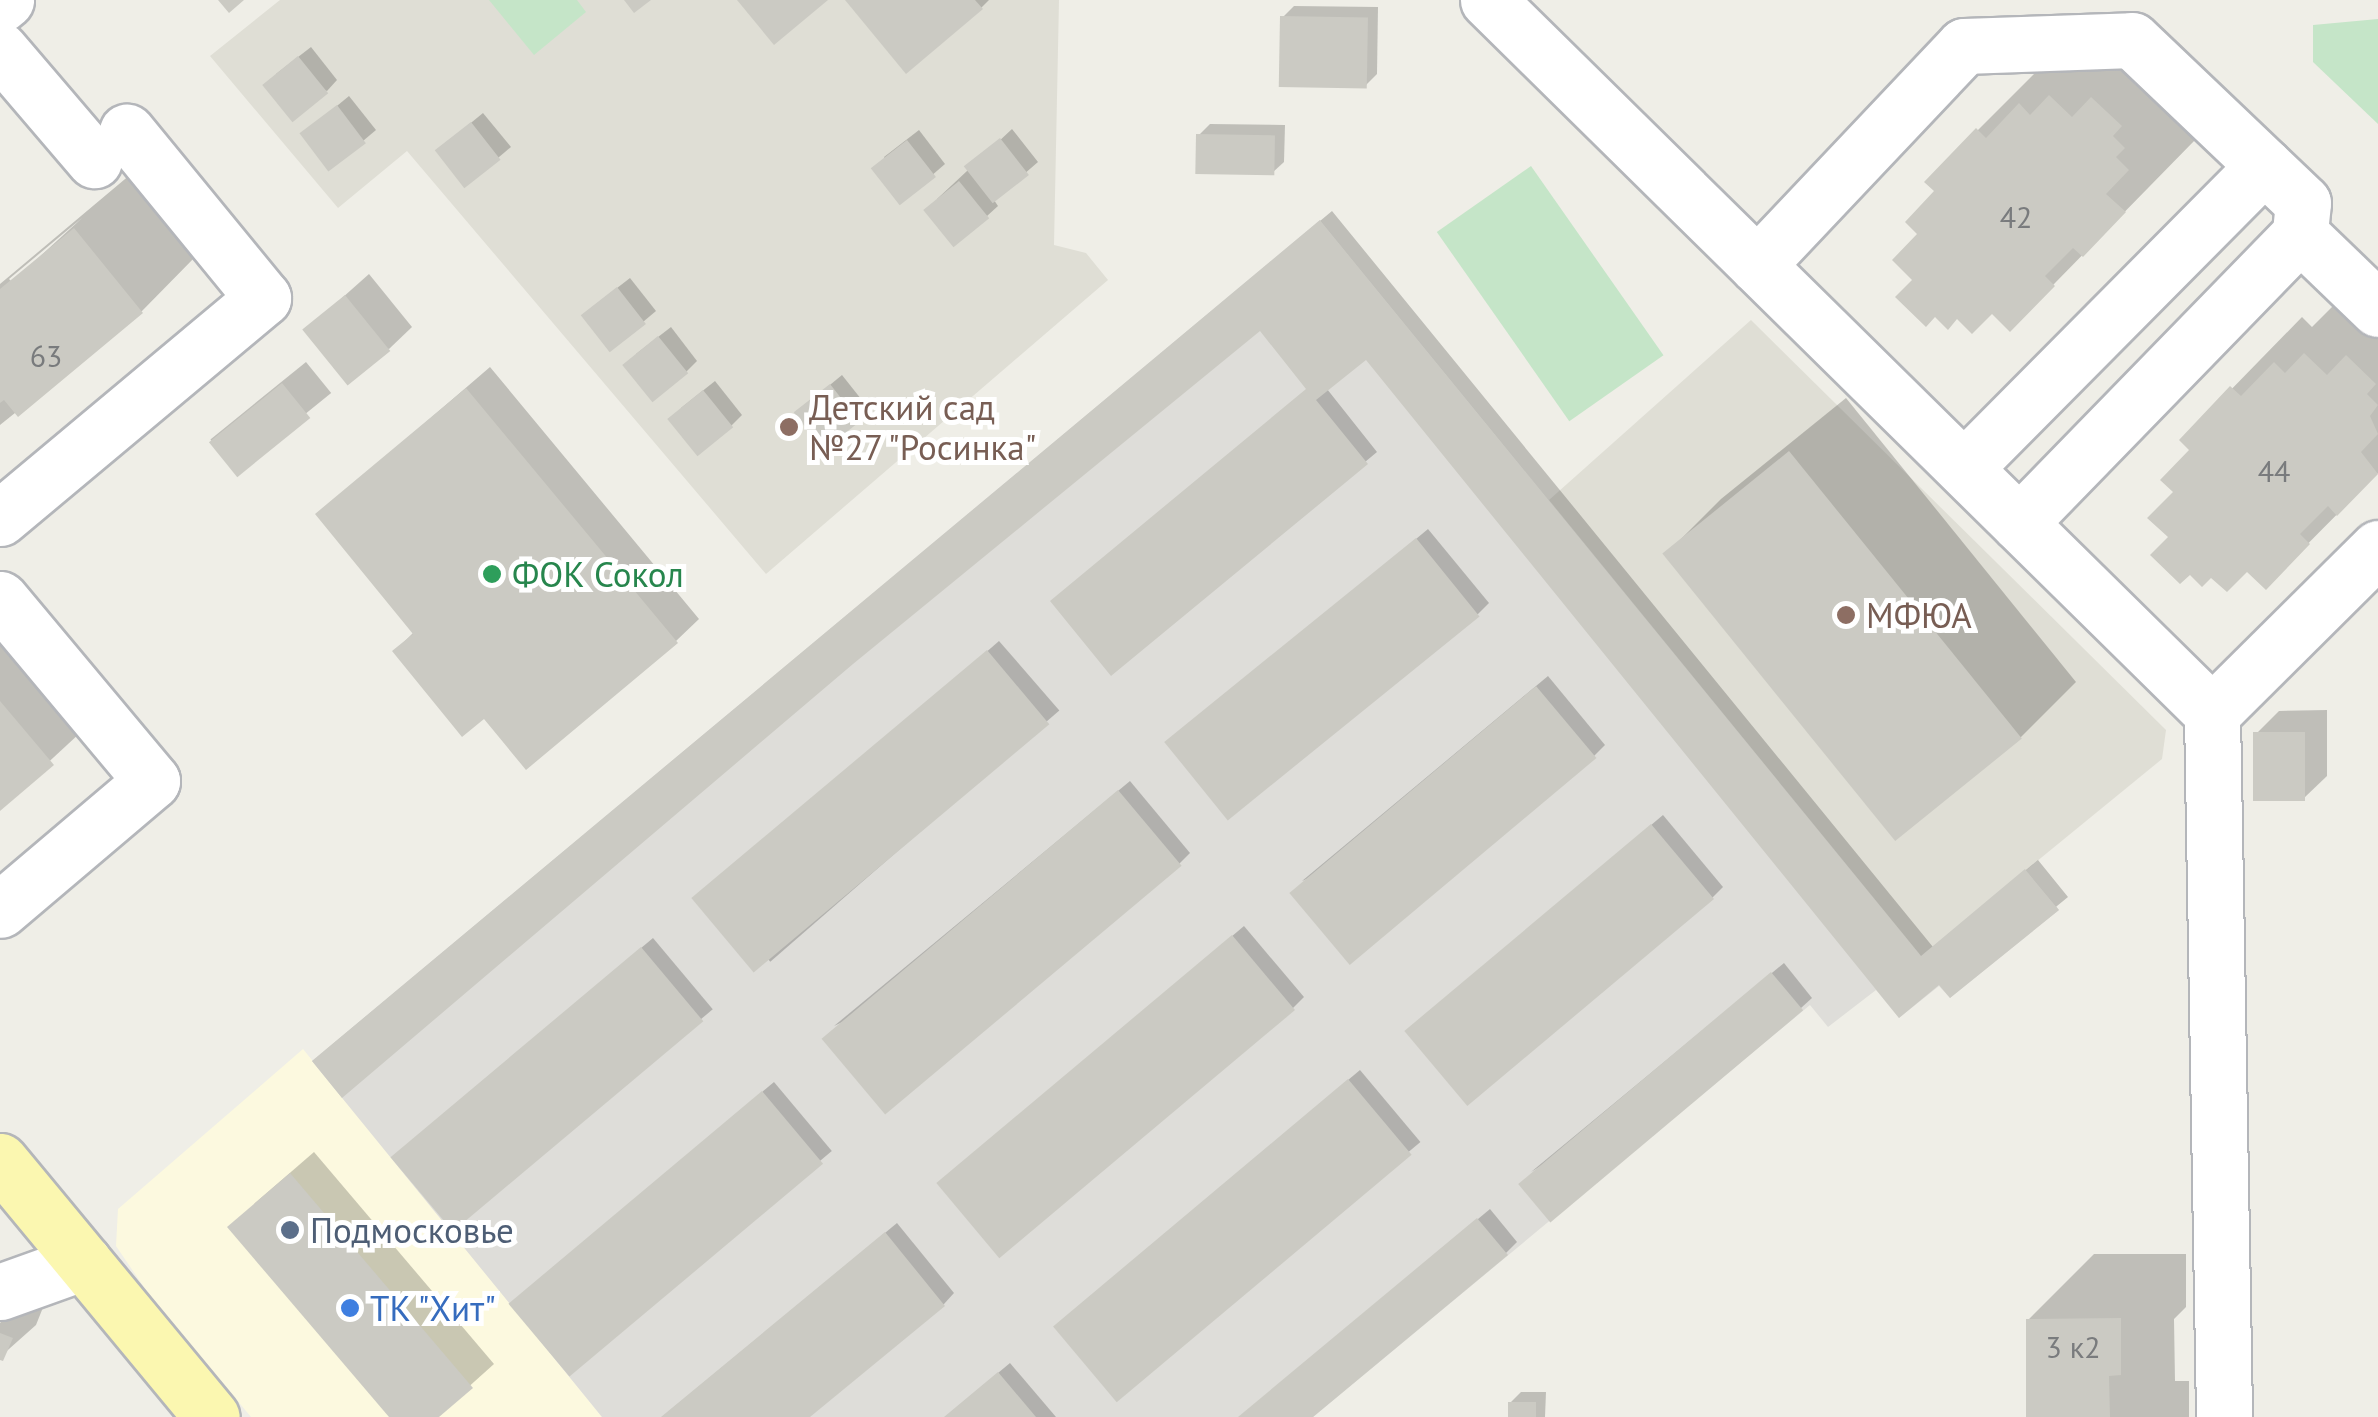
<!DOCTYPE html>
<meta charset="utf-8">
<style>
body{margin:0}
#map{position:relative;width:2378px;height:1417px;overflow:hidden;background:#efeee7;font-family:"PT Sans",sans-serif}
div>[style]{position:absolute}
.commercial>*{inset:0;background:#fcf9df}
.industrial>*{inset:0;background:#deddd9}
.education>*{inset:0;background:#dfded5}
.green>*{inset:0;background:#c5e5c8;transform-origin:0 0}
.shadow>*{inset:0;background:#0003;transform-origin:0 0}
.building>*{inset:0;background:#cbcac3;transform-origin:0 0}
.roads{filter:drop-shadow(2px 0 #b4b6ba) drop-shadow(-2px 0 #b4b6ba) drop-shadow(0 2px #b4b6ba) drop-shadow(0 -2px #b4b6ba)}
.minor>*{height:55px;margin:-27.5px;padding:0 27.5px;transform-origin:27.5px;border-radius:27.5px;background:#fff}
.major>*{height:55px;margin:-27.5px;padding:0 27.5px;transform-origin:27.5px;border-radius:27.5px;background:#fbf7b0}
.dots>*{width:28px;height:28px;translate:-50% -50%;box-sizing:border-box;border:5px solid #fff;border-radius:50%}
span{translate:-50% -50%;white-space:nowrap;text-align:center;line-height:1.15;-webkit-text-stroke:10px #fff;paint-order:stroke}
.number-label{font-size:30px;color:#797b7d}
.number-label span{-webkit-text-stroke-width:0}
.education-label{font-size:35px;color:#785e54}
.left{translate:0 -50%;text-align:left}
.leisure-label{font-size:35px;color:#27864d}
.service-label{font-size:35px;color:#4e5e75}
.shop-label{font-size:35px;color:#366cbe}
</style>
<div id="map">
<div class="commercial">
<div style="clip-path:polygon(303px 1049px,452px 1232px,602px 1417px,251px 1417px,148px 1293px,116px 1246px,118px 1209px)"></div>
</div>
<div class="industrial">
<div style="clip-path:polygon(1320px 220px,1920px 955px,2025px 869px,2059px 910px,1950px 998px,1939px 986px,1899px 1018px,1876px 990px,1828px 1027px,1810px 1005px,1313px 1417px,602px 1417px,312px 1061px)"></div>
</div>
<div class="education">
<div style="clip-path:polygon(280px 0,1059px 0,1054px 245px,1086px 253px,1108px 280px,766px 574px,407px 151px,338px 208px,210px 56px)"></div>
<div style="clip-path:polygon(1751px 320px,2166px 730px,2162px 759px,1921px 956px,1549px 500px)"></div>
</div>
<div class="green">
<div style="clip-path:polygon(489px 0,577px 0,586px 12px,534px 55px)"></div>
<div style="clip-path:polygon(2378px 19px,2378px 124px,2313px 62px,2313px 25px)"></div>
<div style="left:1531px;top:166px;width:231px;height:115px;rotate:55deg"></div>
</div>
<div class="shadow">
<div style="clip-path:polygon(848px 0,989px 0,981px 8px)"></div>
<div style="clip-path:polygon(1294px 6px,1378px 7px,1377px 74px,1366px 85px,1283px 17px)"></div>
<div style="clip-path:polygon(2163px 28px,2190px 54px,2181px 64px,2197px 98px,2175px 122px,2195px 140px,2010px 329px,1992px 311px,1957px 317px,1916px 280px,1921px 234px,1937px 191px,1978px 130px,2048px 60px,2144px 48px)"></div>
<div style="clip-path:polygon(311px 47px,337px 80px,327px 91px,276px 74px)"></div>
<div style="clip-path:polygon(349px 96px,376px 130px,331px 168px,315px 124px)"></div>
<div style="clip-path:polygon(483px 113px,511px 147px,466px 185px,450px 140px)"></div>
<div style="clip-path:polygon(1210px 124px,1285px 125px,1284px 162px,1272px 173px,1199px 135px)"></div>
<div style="clip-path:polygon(1012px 129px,1038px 162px,994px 200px,998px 206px,987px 216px,937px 199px)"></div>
<div style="clip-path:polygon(919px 130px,945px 164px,901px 202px,884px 157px)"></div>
<div style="clip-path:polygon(evenodd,131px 174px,197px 255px,142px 311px,0 425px,0 284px,131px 174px,82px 218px,12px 282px,9px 279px,82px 218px)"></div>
<div style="clip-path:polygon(1332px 211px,1933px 947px,2038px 860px,2068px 897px,1950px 994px,1366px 357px,1327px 389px,1377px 452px,1112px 673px,1309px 388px,1260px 327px,326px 1050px)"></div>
<div style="clip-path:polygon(369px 274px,412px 327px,389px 349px,306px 330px)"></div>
<div style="clip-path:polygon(630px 278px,656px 311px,611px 349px,595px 305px)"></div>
<div style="clip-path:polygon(2378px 286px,2378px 473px,2266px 586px,2247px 569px,2171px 537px,2176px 492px,2192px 450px,2182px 440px,2302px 317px,2312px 327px,2346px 293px)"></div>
<div style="clip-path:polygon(671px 327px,697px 361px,686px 372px,636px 354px)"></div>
<div style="left:306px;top:362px;width:40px;height:123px;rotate:51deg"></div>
<div style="clip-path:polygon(490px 367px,699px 619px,676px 641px,484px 716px,395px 651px,415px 631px,318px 515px)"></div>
<div style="clip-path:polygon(842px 375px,869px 409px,858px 420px,808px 403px)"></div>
<div style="clip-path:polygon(715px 381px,742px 415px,731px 426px,681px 408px)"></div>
<div style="clip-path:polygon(1846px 398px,2076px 682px,2020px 738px,1666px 554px,1721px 499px)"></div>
<div style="clip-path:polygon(1428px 529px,1489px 603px,1478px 614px,1181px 734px)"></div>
<div style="clip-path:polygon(0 598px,107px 708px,0 807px)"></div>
<div style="left:999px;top:641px;width:92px;height:383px;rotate:49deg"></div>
<div style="clip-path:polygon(1548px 676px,1605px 745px,1594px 756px,1302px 881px)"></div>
<div style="clip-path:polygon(2327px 710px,2327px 776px,2304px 798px,2256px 734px,2279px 711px)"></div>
<div style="clip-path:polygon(1130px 781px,1190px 853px,1179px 864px,834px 1026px)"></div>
<div style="clip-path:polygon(1663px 815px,1723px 887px,1712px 898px,1419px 1021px)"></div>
<div style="clip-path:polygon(1244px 926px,1304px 997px,1293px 1008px,952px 1174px)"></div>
<div style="left:653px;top:938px;width:93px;height:325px;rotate:50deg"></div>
<div style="clip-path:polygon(1784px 963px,1812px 998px,1801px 1008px,1531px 1172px)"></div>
<div style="left:1360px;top:1070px;width:94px;height:382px;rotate:50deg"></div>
<div style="left:774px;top:1082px;width:90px;height:328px;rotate:50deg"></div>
<div style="clip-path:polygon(314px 1152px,494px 1364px,435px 1417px,392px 1417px,254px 1204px)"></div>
<div style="clip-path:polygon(1490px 1209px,1517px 1242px,1506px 1253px,1309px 1417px,1240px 1417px)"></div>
<div style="clip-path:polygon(897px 1223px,954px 1293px,944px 1304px,806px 1417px,662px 1417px)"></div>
<div style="clip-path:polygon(2094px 1254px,2186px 1254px,2186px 1307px,2174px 1319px,2175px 1381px,2189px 1381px,2189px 1417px,2028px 1417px,2028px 1320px)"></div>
<div style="clip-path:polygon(26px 1298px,44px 1305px,36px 1325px,0 1357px,0 1323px)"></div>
<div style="clip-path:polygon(1010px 1363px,1056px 1417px,945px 1417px)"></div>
<div style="clip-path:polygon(1521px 1392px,1546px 1392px,1545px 1417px,1510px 1417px,1510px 1403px)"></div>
</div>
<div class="building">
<div style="clip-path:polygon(218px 0,244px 0,229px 13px)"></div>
<div style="clip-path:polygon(624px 0,651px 0,634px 13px)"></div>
<div style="clip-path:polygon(737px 0,828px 0,774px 45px)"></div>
<div style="clip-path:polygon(845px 0,975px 0,983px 9px,906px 74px)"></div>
<div style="left:1280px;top:16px;width:88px;height:71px;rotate:1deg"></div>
<div style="left:298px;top:56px;width:48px;height:46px;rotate:51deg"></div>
<div style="clip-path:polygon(2049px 95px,2072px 117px,2091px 97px,2122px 126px,2113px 136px,2125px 148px,2116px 157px,2129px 170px,2106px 194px,2126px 212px,2083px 257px,2073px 248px,2045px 276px,2055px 286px,2010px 332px,1992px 314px,1972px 334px,1957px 319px,1948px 330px,1935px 317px,1926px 327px,1895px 297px,1912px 280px,1892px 260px,1917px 234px,1905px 222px,1934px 191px,1924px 182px,1976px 128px,1986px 138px,2019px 103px,2030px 115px)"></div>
<div style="left:337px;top:105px;width:48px;height:47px;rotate:53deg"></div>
<div style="left:471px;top:122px;width:48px;height:46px;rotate:52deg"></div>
<div style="left:1196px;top:134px;width:79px;height:40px;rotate:1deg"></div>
<div style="left:1000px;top:138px;width:47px;height:46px;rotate:52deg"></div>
<div style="left:907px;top:140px;width:47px;height:46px;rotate:52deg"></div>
<div style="left:959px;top:181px;width:48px;height:46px;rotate:51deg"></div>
<div style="clip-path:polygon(1320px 220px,1921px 956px,2025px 869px,2059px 910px,1950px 998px,1939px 985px,1899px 1018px,1366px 360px,1316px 400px,1368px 464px,1111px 676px,1050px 601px,1306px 389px,1260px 331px,853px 664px,342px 1098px,312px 1061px)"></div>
<div style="clip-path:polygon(74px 228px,143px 313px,18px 417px,4px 400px,0 403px,0 289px)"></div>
<div style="left:617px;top:287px;width:47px;height:46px;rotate:52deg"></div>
<div style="left:345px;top:295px;width:72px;height:55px;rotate:51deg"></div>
<div style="left:658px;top:336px;width:48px;height:46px;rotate:51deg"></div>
<div style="clip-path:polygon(2304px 353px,2327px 375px,2346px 355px,2376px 384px,2367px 394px,2378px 405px,2370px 416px,2378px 434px,2361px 452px,2378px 474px,2337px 516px,2328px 506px,2300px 534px,2310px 544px,2266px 590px,2247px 572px,2227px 592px,2211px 578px,2202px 587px,2190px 575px,2180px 584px,2150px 555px,2168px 537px,2147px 518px,2173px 492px,2160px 480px,2189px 450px,2179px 440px,2230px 386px,2241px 396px,2274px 362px,2285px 373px)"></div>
<div style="left:282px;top:383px;width:45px;height:94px;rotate:51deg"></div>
<div style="left:830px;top:384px;width:48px;height:46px;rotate:52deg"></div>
<div style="clip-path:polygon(466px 388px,678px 643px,526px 770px,484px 719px,462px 737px,392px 651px,413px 634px,315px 514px)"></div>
<div style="left:703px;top:390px;width:48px;height:46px;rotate:51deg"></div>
<div style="left:1789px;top:451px;width:370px;height:163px;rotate:51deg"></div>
<div style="left:1416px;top:538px;width:101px;height:324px;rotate:51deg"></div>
<div style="left:987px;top:650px;width:97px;height:386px;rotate:50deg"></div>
<div style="left:1536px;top:686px;width:94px;height:322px;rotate:50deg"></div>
<div style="clip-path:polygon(0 701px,54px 765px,0 811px)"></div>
<div style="left:2253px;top:732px;width:52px;height:69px"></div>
<div style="left:1118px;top:790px;width:99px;height:387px;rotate:50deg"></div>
<div style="left:1651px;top:824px;width:98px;height:322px;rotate:50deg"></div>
<div style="left:1232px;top:935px;width:98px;height:386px;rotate:50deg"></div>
<div style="left:641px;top:947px;width:97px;height:327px;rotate:50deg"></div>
<div style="left:1771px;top:972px;width:50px;height:330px;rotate:50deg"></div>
<div style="left:1348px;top:1079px;width:99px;height:385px;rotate:50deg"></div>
<div style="left:762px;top:1091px;width:95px;height:331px;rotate:50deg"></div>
<div style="clip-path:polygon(290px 1173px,473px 1388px,439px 1417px,389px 1417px,227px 1227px)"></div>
<div style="clip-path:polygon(1477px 1218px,1508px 1255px,1313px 1417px,1238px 1417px)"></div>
<div style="clip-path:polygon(885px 1232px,945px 1306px,810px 1417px,661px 1417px)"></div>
<div style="clip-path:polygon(2121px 1318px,2121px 1375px,2109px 1376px,2110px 1417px,2026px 1417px,2026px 1319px)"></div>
<div style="clip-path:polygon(0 1333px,13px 1338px,3px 1361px,0 1360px)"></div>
<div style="clip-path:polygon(998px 1372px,1036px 1417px,944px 1417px)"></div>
<div style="left:1508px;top:1402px;width:28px;height:15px"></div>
</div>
<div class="roads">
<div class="minor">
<div style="left:1488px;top:0;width:1016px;rotate:44.56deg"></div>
<div style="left:2212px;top:713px;width:704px;rotate:89.02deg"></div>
<div style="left:0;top:5px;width:8px;rotate:-40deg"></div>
<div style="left:0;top:50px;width:145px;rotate:49.5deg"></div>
<div style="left:1757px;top:265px;width:301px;rotate:-46.6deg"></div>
<div style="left:1964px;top:46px;width:168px;rotate:-2deg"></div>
<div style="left:2132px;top:40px;width:236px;rotate:43.6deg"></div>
<div style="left:2303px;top:203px;width:31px;rotate:96deg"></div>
<div style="left:2300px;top:234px;width:108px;rotate:43.9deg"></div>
<div style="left:1964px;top:468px;width:426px;rotate:-45.2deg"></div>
<div style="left:0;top:518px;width:343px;rotate:-39.9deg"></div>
<div style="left:263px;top:298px;width:215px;rotate:-129.3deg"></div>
<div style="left:2019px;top:523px;width:403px;rotate:-45.8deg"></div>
<div style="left:0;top:599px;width:237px;rotate:50.1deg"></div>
<div style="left:152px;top:781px;width:199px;rotate:139.7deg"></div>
<div style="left:2212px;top:713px;width:234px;rotate:-44.8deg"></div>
<div style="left:0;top:1292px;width:89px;rotate:-19.7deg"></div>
</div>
<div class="major">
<div style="left:0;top:1161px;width:332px;rotate:50.4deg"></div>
</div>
</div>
<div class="dots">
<div style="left:789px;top:427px;background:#8d6e63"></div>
<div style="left:492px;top:574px;background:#2e9e5b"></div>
<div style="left:1846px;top:615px;background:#8d6e63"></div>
<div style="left:290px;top:1230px;background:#5c6f8a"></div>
<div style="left:350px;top:1308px;background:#3f7fe0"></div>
</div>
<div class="number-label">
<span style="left:2016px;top:217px">42</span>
<span style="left:46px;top:356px">63</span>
<span style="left:2274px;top:471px">44</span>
<span style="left:2073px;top:1347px">3 к2</span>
</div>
<div class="education-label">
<span class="left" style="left:809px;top:427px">Детский сад<br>№27 "Росинка"</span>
<span class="left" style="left:1866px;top:615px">МФЮА</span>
</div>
<div class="leisure-label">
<span class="left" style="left:512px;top:574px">ФОК Сокол</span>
</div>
<div class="service-label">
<span class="left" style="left:310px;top:1230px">Подмосковье</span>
</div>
<div class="shop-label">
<span class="left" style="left:370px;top:1308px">ТК "Хит"</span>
</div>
</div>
